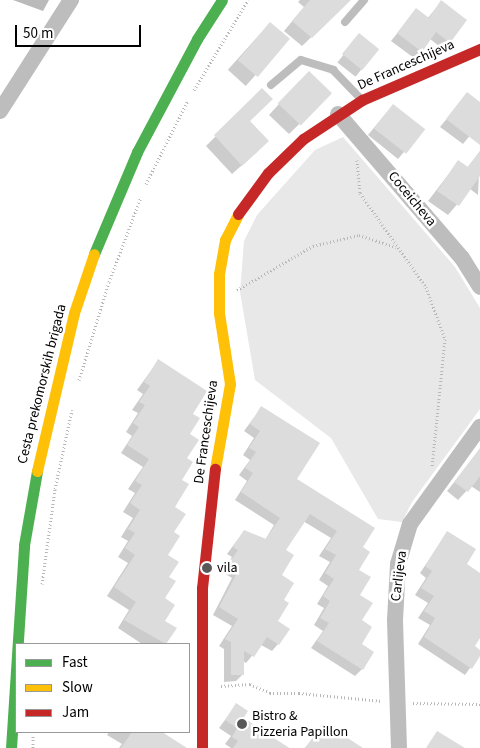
<!DOCTYPE html>
<style>
body{margin:0}
#map{position:relative;width:480px;height:748px;overflow:hidden;background:#fff;font-family:"Source Sans 3",sans-serif}
div>[style]{position:absolute}
.green>*{inset:0;background:#e8e8e8}
.water>*{inset:0;background:#bababa}
.shadow>*{inset:0;background:#0003;transform-origin:0 0}
.building>*{inset:0;background:#dcdcdc;transform-origin:0 0}
.path>*{height:3px;margin-top:-1.5px;transform-origin:0;background:repeating-linear-gradient(90deg,#b8b8b8 0 1px,transparent 0 3.5px)}
.lane>*{height:8px;margin:-4px;padding:0 4px;transform-origin:4px;border-radius:4px;background:#bdbdbd}
.street>*{height:16px;margin:-8px;padding:0 8px;transform-origin:8px;border-radius:8px;background:#bdbdbd}
.fast>*{height:11px;margin:-5.5px;padding:0 5.5px;transform-origin:5.5px;border-radius:5.5px;background:#4caf50}
.slow>*{height:11px;margin:-5.5px;padding:0 5.5px;transform-origin:5.5px;border-radius:5.5px;background:#ffc107}
.jam>*{height:11px;margin:-5.5px;padding:0 5.5px;transform-origin:5.5px;border-radius:5.5px;background:#c62828}
.dots>*{width:14px;height:14px;translate:-50% -50%;box-sizing:border-box;border:2px solid #fff;border-radius:50%}
span{translate:-50% -50%;white-space:nowrap;text-align:center;line-height:1.15;-webkit-text-stroke:5px #fff;paint-order:stroke}
.street-label{font-size:14px;color:#000}
.poi-label{font-size:14px;color:#000}
.left{translate:0 -50%;text-align:left}
.legend{position:absolute;left:15px;top:643px;width:175px;height:90px;box-sizing:border-box;background:#fff;border:1px solid #999;margin:0;padding:6px 9px;list-style:none;font-size:15px;color:#000}
.legend li{display:flex;align-items:center;gap:10px;height:25px}
.legend b{width:25px;border:1px solid #999}
.scale{position:absolute;left:15px;top:25px;width:126px;height:22px;box-sizing:border-box;border:2px solid #000;border-top:0;padding-left:6px;font-size:15px;line-height:18px;white-space:nowrap;color:#000;-webkit-text-stroke:4px #fff;paint-order:stroke}
</style>
<div id="map">
<div class="green">
<div style="clip-path:polygon(343px 137px,455px 267px,480px 308px,480px 409px,412px 502px,402px 522px,378px 519px,331px 438px,255px 380px,240px 292px,244px 241px,257px 215px,315px 150px)"></div>
</div>
<div class="water">
<div style="clip-path:polygon(13px 0,49px 0,43px 11px)"></div>
</div>
<div class="shadow">
<div style="clip-path:polygon(300px 0,350px 0,302px 46px,284px 31px,304px 7px,298px 2px)"></div>
<div style="clip-path:polygon(441px 2px,449px 42px,443px 49px,430px 39px,414px 58px,391px 41px,416px 10px,427px 19px)"></div>
<div style="left:270px;top:23px;width:24px;height:63px;rotate:42deg"></div>
<div style="left:359px;top:35px;width:23px;height:35px;rotate:38deg"></div>
<div style="clip-path:polygon(299px 82px,331px 93px,289px 134px,269px 115px)"></div>
<div style="clip-path:polygon(262px 90px,249px 121px,258px 151px,232px 174px,206px 146px)"></div>
<div style="clip-path:polygon(467px 94px,480px 104px,480px 123px,463px 144px,440px 127px)"></div>
<div style="clip-path:polygon(387px 112px,404px 152px,398px 159px,368px 135px)"></div>
<div style="clip-path:polygon(480px 151px,478px 195px,470px 189px,448px 215px,428px 201px,458px 162px,467px 168px)"></div>
<div style="clip-path:polygon(158px 361px,191px 414px,166px 555px,164px 621px,175px 629px,165px 644px,142px 644px,118px 628px,129px 610px,107px 596px,128px 563px,118px 557px,128px 541px,121px 537px,133px 518px,123px 512px,135px 493px,128px 489px,143px 467px,121px 453px,132px 436px,126px 432px,138px 413px,132px 410px,143px 394px,137px 390px)"></div>
<div style="clip-path:polygon(261px 408px,295px 479px,361px 548px,357px 570px,362px 669px,355px 676px,311px 648px,323px 631px,314px 625px,324px 608px,317px 604px,328px 586px,319px 580px,330px 562px,319px 556px,331px 538px,303px 521px,284px 550px,280px 576px,282px 600px,276px 621px,278px 644px,272px 651px,261px 645px,246px 663px,243px 661px,243px 674px,236px 681px,224px 682px,224px 649px,219px 646px,232px 626px,213px 615px,232px 578px,222px 572px,232px 557px,227px 554px,244px 531px,265px 540px,274px 525px,235px 500px,247px 481px,239px 475px,250px 460px,243px 455px,254px 438px,244px 431px)"></div>
<div style="clip-path:polygon(474px 458px,480px 459px,480px 492px,471px 486px,458px 500px,447px 491px)"></div>
<div style="clip-path:polygon(447px 533px,465px 564px,480px 574px,480px 635px,473px 647px,480px 654px,465px 675px,418px 644px,430px 625px,418px 618px,428px 603px,415px 595px,426px 578px,420px 573px)"></div>
<div style="clip-path:polygon(236px 705px,239px 724px,244px 720px,289px 748px,231px 748px,225px 744px,231px 736px,219px 728px)"></div>
<div style="clip-path:polygon(322px 726px,360px 748px,305px 748px)"></div>
<div style="clip-path:polygon(109px 732px,160px 732px,178px 743px,175px 748px,119px 748px,122px 744px,107px 735px)"></div>
</div>
<div class="building">
<div style="clip-path:polygon(310px 0,351px 0,312px 38px,292px 21px)"></div>
<div style="clip-path:polygon(441px 0,467px 20px,450px 43px,436px 32px,422px 52px,397px 33px,416px 8px,429px 18px)"></div>
<div style="left:270px;top:22px;width:26px;height:50px;rotate:40deg"></div>
<div style="left:359px;top:33px;width:26px;height:27px;rotate:39deg"></div>
<div style="left:309px;top:71px;width:32px;height:45px;rotate:44deg"></div>
<div style="clip-path:polygon(262px 88px,273px 99px,250px 121px,269px 141px,242px 166px,214px 135px)"></div>
<div style="clip-path:polygon(467px 92px,480px 102px,480px 145px,446px 119px)"></div>
<div style="left:393px;top:104px;width:41px;height:31px;rotate:38deg"></div>
<div style="clip-path:polygon(480px 151px,480px 176px,459px 206px,437px 191px,458px 160px,468px 167px)"></div>
<div style="clip-path:polygon(158px 359px,207px 391px,193px 414px,200px 418px,190px 434px,199px 440px,187px 458px,193px 462px,182px 480px,189px 484px,175px 507px,186px 514px,174px 532px,180px 536px,168px 555px,179px 562px,169px 577px,176px 581px,165px 598px,175px 605px,165px 621px,177px 628px,166px 644px,124px 620px,136px 602px,114px 587px,135px 555px,125px 548px,135px 533px,128px 529px,140px 510px,130px 503px,142px 485px,135px 481px,149px 459px,127px 445px,139px 427px,133px 423px,145px 405px,139px 402px,150px 386px,144px 382px)"></div>
<div style="clip-path:polygon(261px 406px,320px 443px,297px 479px,375px 528px,363px 547px,370px 552px,359px 570px,371px 577px,360px 595px,373px 603px,362px 620px,372px 627px,362px 644px,374px 652px,363px 670px,317px 641px,329px 623px,320px 618px,330px 601px,323px 596px,334px 579px,325px 573px,336px 555px,325px 549px,337px 531px,310px 514px,286px 550px,294px 555px,282px 575px,294px 583px,284px 600px,289px 603px,278px 621px,290px 629px,279px 645px,267px 637px,254px 657px,244px 651px,244px 675px,231px 675px,231px 642px,225px 639px,238px 619px,219px 607px,238px 571px,228px 565px,238px 550px,233px 547px,244px 530px,266px 539px,280px 518px,241px 492px,253px 473px,245px 468px,256px 452px,249px 448px,260px 431px,250px 424px)"></div>
<div style="clip-path:polygon(480px 448px,480px 476px,468px 492px,454px 482px)"></div>
<div style="clip-path:polygon(447px 531px,476px 549px,467px 564px,480px 573px,480px 638px,475px 646px,480px 650px,480px 656px,472px 669px,424px 637px,435px 618px,424px 611px,434px 596px,421px 588px,432px 571px,425px 566px)"></div>
<div style="clip-path:polygon(236px 703px,248px 711px,239px 725px,244px 718px,289px 748px,233px 748px,238px 741px,232px 737px,237px 728px,225px 720px)"></div>
<div style="clip-path:polygon(322px 724px,338px 736px,340px 733px,363px 748px,306px 748px)"></div>
<div style="clip-path:polygon(437px 731px,465px 748px,426px 748px)"></div>
<div style="clip-path:polygon(132px 732px,162px 732px,187px 748px,121px 748px)"></div>
</div>
<div class="path">
<div style="left:194px;top:90px;width:105px;rotate:-59deg"></div>
<div style="left:357px;top:160px;width:33px;rotate:85deg"></div>
<div style="left:360px;top:193px;width:115px;rotate:54.9deg"></div>
<div style="left:426px;top:287px;width:55px;rotate:69.9deg"></div>
<div style="left:445px;top:339px;width:128px;rotate:95.8deg"></div>
<div style="left:146px;top:184px;width:92px;rotate:-63.4deg"></div>
<div style="left:237px;top:290px;width:88px;rotate:-30.1deg"></div>
<div style="left:313px;top:246px;width:47px;rotate:-13.4deg"></div>
<div style="left:359px;top:235px;width:39px;rotate:18deg"></div>
<div style="left:79px;top:380px;width:102px;rotate:-73deg"></div>
<div style="left:109px;top:282px;width:91px;rotate:-69.4deg"></div>
<div style="left:42px;top:584px;width:96px;rotate:-82.2deg"></div>
<div style="left:55px;top:489px;width:81px;rotate:-77.9deg"></div>
<div style="left:221px;top:686px;width:29px;rotate:-4deg"></div>
<div style="left:250px;top:684px;width:22px;rotate:24deg"></div>
<div style="left:270px;top:693px;width:29px"></div>
<div style="left:299px;top:693px;width:83px;rotate:5.5deg"></div>
<div style="left:413px;top:703px;width:67px;rotate:0.9deg"></div>
<div style="left:33px;top:748px;width:12px;rotate:-90deg"></div>
</div>
<div class="lane">
<div style="left:345px;top:22px;width:29px;rotate:-49deg"></div>
<div style="left:271px;top:85px;width:39px;rotate:-40deg"></div>
<div style="left:301px;top:60px;width:34px;rotate:17deg"></div>
<div style="left:333px;top:70px;width:40px;rotate:46deg"></div>
</div>
<div class="street">
<div style="left:0;top:111px;width:132px;rotate:-57.4deg"></div>
<div style="left:338px;top:114px;width:190px;rotate:49.3deg"></div>
<div style="left:462px;top:258px;width:34px;rotate:58deg"></div>
<div style="left:399px;top:748px;width:128px;rotate:-91.8deg"></div>
<div style="left:395px;top:620px;width:56px;rotate:-86.9deg"></div>
<div style="left:398px;top:564px;width:42px;rotate:-73.3deg"></div>
<div style="left:410px;top:524px;width:120px;rotate:-54.2deg"></div>
</div>
<div class="fast">
<div style="left:94px;top:254px;width:111px;rotate:-67.1deg"></div>
<div style="left:137px;top:152px;width:128px;rotate:-62deg"></div>
<div style="left:197px;top:39px;width:46px;rotate:-57.3deg"></div>
<div style="left:11px;top:748px;width:203px;rotate:-86.3deg"></div>
<div style="left:24px;top:545px;width:75px;rotate:-80deg"></div>
</div>
<div class="slow">
<div style="left:215px;top:469px;width:86px;rotate:-80deg"></div>
<div style="left:230px;top:384px;width:72px;rotate:-98.8deg"></div>
<div style="left:219px;top:313px;width:39px;rotate:-90deg"></div>
<div style="left:219px;top:274px;width:35px;rotate:-80deg"></div>
<div style="left:225px;top:240px;width:29px;rotate:-63deg"></div>
<div style="left:37px;top:471px;width:162px;rotate:-76.8deg"></div>
<div style="left:74px;top:313px;width:62px;rotate:-71.3deg"></div>
</div>
<div class="jam">
<div style="left:238px;top:214px;width:51px;rotate:-53.8deg"></div>
<div style="left:268px;top:173px;width:49px;rotate:-44.2deg"></div>
<div style="left:303px;top:139px;width:71px;rotate:-33.5deg"></div>
<div style="left:362px;top:100px;width:129px;rotate:-23.4deg"></div>
<div style="left:202px;top:748px;width:160px;rotate:-90deg"></div>
<div style="left:202px;top:588px;width:120px;rotate:-83.8deg"></div>
</div>
<div class="dots">
<div style="left:207px;top:568px;background:#595959"></div>
<div style="left:242px;top:724px;background:#595959"></div>
</div>
<div class="street-label">
<span style="left:406px;top:65px;rotate:-24deg">De Franceschijeva</span>
<span style="left:412px;top:199px;rotate:50deg">Coceicheva</span>
<span style="left:42px;top:384px;rotate:-76deg">Cesta prekomorskih brigada</span>
<span style="left:206px;top:432px;rotate:-82deg">De Franceschijeva</span>
<span style="left:399px;top:576px;rotate:-83deg">Carlijeva</span>
</div>
<div class="poi-label">
<span class="left" style="left:217px;top:568px">vila</span>
<span class="left" style="left:252px;top:724px">Bistro &amp;<br>Pizzeria Papillon</span>
</div>
<ul class="legend">
<li><b style="height:6px;background:#4caf50"></b>Fast</li>
<li><b style="height:6px;background:#ffc107"></b>Slow</li>
<li><b style="height:6px;background:#c62828"></b>Jam</li>
</ul>
<div class="scale">50 m</div>
</div>
